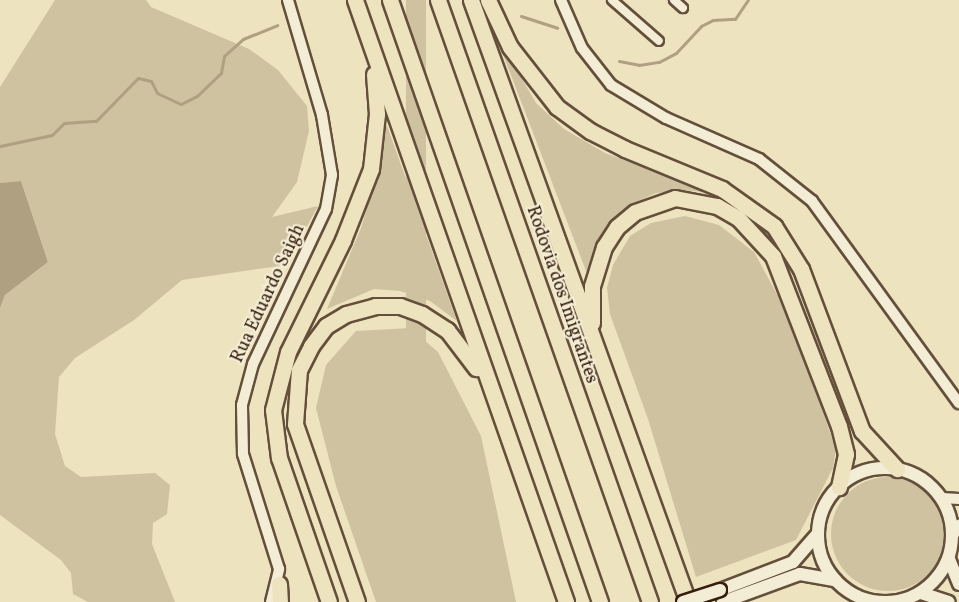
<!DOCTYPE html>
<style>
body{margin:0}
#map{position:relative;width:959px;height:602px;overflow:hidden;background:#ede3be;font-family:Vollkorn,serif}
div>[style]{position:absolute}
.green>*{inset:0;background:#cec2a0;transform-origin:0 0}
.round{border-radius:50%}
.water>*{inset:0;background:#afa082}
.stream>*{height:3px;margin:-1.5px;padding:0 1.5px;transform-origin:1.5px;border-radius:1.5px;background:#afa082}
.roads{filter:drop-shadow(2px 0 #644f3b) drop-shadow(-2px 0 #644f3b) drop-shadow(0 2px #644f3b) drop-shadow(0 -2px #644f3b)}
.minor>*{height:8px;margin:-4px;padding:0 4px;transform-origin:4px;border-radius:4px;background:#f3edd5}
.tertiary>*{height:10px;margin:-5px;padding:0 5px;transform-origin:5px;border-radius:5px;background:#f3edd5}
.secondary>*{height:12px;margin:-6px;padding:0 6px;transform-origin:6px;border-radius:6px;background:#f3edd5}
.secondary>.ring{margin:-6px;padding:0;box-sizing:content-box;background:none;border:12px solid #f3edd5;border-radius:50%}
.motorway>*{height:15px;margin:-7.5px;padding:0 7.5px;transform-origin:7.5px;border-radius:7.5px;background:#ede3be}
.bridges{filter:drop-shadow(2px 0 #361e0f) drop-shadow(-2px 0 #361e0f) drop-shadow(0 2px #361e0f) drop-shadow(0 -2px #361e0f)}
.secondary-bridge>*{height:12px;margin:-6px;padding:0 6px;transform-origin:6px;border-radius:6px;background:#f3edd5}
span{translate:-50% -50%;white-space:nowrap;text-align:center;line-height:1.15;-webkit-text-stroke:4.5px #f3edd5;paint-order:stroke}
.street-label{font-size:18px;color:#361e0f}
</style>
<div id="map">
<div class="green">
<div style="clip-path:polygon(55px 0,146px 0,151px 7px,249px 49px,278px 70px,307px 106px,309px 131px,297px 182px,272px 217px,318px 206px,286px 265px,182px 280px,134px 320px,75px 358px,59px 377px,55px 434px,65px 466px,81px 477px,155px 473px,170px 485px,167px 514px,153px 523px,152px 544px,175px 602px,88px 602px,73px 594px,71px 573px,61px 560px,0 515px,0 308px,5px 295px,48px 262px,21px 181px,0 183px,0 87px)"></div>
<div style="left:406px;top:0;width:20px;height:638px"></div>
<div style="clip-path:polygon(494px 31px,536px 103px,564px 129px,605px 153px,713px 193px,683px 190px,656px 193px,631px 204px,600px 240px,588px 276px)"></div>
<div style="clip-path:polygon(386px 123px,457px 321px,430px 301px,400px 291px,374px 289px,327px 309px,361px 228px,381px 161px)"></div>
<div style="clip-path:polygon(685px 216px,719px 225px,754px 252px,789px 316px,836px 449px,833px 468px,796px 540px,696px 577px,648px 419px,610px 314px,607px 288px,613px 265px,630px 236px,651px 223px)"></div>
<div style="clip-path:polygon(410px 328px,438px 352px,481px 436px,516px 602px,376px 602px,336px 486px,316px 408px,326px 365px,356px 331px)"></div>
<div class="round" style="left:831px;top:477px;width:114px;height:114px"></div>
</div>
<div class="water">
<div style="clip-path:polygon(21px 181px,48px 262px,5px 295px,0 308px,0 183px)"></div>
</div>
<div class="stream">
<div style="left:521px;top:16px;width:38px;rotate:18deg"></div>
<div style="left:619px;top:61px;width:20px;rotate:11deg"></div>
<div style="left:639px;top:65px;width:20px;rotate:-9deg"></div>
<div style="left:659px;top:62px;width:19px;rotate:-28deg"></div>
<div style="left:676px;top:53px;width:37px;rotate:-47deg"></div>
<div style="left:701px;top:26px;width:13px;rotate:-27deg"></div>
<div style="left:713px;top:20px;width:22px;rotate:-3deg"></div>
<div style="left:735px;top:19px;width:23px;rotate:-56deg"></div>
<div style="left:0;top:146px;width:53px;rotate:-11.9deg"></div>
<div style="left:52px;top:135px;width:17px;rotate:-45deg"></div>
<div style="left:64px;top:123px;width:32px;rotate:-4deg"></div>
<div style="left:96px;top:121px;width:60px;rotate:-45.7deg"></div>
<div style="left:138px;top:78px;width:13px;rotate:13deg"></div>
<div style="left:151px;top:81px;width:13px;rotate:63deg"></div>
<div style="left:157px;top:93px;width:26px;rotate:25deg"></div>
<div style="left:181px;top:104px;width:18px;rotate:-27deg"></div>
<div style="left:197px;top:96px;width:33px;rotate:-44deg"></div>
<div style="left:221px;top:73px;width:17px;rotate:-80deg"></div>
<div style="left:224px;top:56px;width:25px;rotate:-42deg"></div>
<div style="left:243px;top:39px;width:37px;rotate:-22deg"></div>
</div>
<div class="roads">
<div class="minor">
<div style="left:612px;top:0;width:62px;rotate:41.1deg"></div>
<div style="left:674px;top:0;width:12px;rotate:42deg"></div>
</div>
<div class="tertiary">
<div style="left:561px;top:0;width:52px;rotate:66.4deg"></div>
<div style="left:582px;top:48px;width:47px;rotate:51.9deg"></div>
<div style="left:611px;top:85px;width:64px;rotate:31deg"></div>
<div style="left:666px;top:118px;width:102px;rotate:23.8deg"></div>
<div style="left:759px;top:159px;width:68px;rotate:38.4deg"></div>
<div style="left:812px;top:201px;width:250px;rotate:54deg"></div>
<div style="left:942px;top:498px;width:17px;rotate:3deg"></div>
<div style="left:953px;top:536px;width:13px;rotate:-61deg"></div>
<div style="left:271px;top:602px;width:34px;rotate:-76deg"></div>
<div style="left:279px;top:569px;width:121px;rotate:-107.4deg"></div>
<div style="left:243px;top:454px;width:49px;rotate:-91.2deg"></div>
<div style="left:242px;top:405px;width:42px;rotate:-75deg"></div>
<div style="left:253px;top:364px;width:171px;rotate:-64.8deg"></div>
<div style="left:326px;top:209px;width:35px;rotate:-80deg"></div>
<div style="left:332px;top:175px;width:61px;rotate:-99.5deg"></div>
<div style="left:322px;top:115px;width:120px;rotate:-106.5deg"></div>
</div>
<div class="secondary">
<div class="ring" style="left:818px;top:468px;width:122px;height:122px"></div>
<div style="left:949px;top:559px;width:27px;rotate:68deg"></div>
<div style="left:720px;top:590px;width:78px;rotate:-21deg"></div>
<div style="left:793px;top:562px;width:38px;rotate:-49deg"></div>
<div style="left:921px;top:593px;width:29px;rotate:18deg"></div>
<div style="left:723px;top:602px;width:82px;rotate:-20deg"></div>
<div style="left:800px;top:574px;width:36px;rotate:10deg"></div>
</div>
<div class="motorway">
<div style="left:355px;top:0;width:638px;rotate:70.68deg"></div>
<div style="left:390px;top:0;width:638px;rotate:70.77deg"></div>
<div style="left:438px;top:0;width:638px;rotate:70.6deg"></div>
<div style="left:471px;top:0;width:640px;rotate:70.18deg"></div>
<div style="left:488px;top:0;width:52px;rotate:64.9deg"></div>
<div style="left:510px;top:47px;width:76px;rotate:51.9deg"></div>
<div style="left:557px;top:107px;width:41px;rotate:36deg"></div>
<div style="left:590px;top:131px;width:39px;rotate:27deg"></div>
<div style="left:625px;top:149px;width:105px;rotate:22.4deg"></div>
<div style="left:722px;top:189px;width:64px;rotate:35.4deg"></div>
<div style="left:774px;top:226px;width:51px;rotate:57.9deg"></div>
<div style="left:801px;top:269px;width:173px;rotate:69.4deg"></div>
<div style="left:862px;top:431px;width:52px;rotate:47.4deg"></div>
<div style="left:592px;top:323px;width:37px;rotate:-90deg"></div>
<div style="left:592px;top:286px;width:41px;rotate:-72.9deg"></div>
<div style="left:604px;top:247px;width:24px;rotate:-57deg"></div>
<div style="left:617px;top:227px;width:23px;rotate:-40deg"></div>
<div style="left:635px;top:212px;width:42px;rotate:-19.3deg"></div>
<div style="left:675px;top:198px;width:43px;rotate:10.8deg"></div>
<div style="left:717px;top:206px;width:24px;rotate:30deg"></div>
<div style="left:738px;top:218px;width:52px;rotate:47.4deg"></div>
<div style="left:773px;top:256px;width:182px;rotate:68.8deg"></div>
<div style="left:839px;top:426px;width:29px;rotate:76deg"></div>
<div style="left:846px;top:454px;width:34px;rotate:102deg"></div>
<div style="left:279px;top:584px;width:18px;rotate:87deg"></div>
<div style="left:329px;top:602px;width:152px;rotate:-109.1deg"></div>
<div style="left:279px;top:458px;width:48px;rotate:-97.1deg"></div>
<div style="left:273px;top:410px;width:60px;rotate:-75.5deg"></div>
<div style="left:288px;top:352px;width:125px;rotate:-63.8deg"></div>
<div style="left:343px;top:240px;width:76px;rotate:-68.5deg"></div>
<div style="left:371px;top:169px;width:55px;rotate:-83.8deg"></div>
<div style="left:377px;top:114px;width:40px;rotate:-94.3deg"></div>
<div style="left:357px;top:602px;width:188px;rotate:-109.2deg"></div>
<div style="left:295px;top:424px;width:54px;rotate:-85.8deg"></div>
<div style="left:299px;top:370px;width:27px;rotate:-63deg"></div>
<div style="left:311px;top:346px;width:25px;rotate:-53deg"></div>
<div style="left:326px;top:326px;width:23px;rotate:-31deg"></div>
<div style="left:346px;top:314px;width:30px;rotate:-15deg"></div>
<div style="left:375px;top:306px;width:25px"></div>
<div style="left:400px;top:306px;width:23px;rotate:20deg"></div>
<div style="left:422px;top:314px;width:30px;rotate:33deg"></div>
<div style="left:447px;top:330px;width:48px;rotate:52.7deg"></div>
</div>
</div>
<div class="bridges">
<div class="secondary-bridge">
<div style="left:683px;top:602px;width:39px;rotate:-18deg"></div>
</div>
</div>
<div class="street-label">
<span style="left:269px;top:294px;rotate:-65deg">Rua Eduardo Saigh</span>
<span style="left:561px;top:295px;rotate:71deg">Rodovia dos Imigrantes</span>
</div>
</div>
